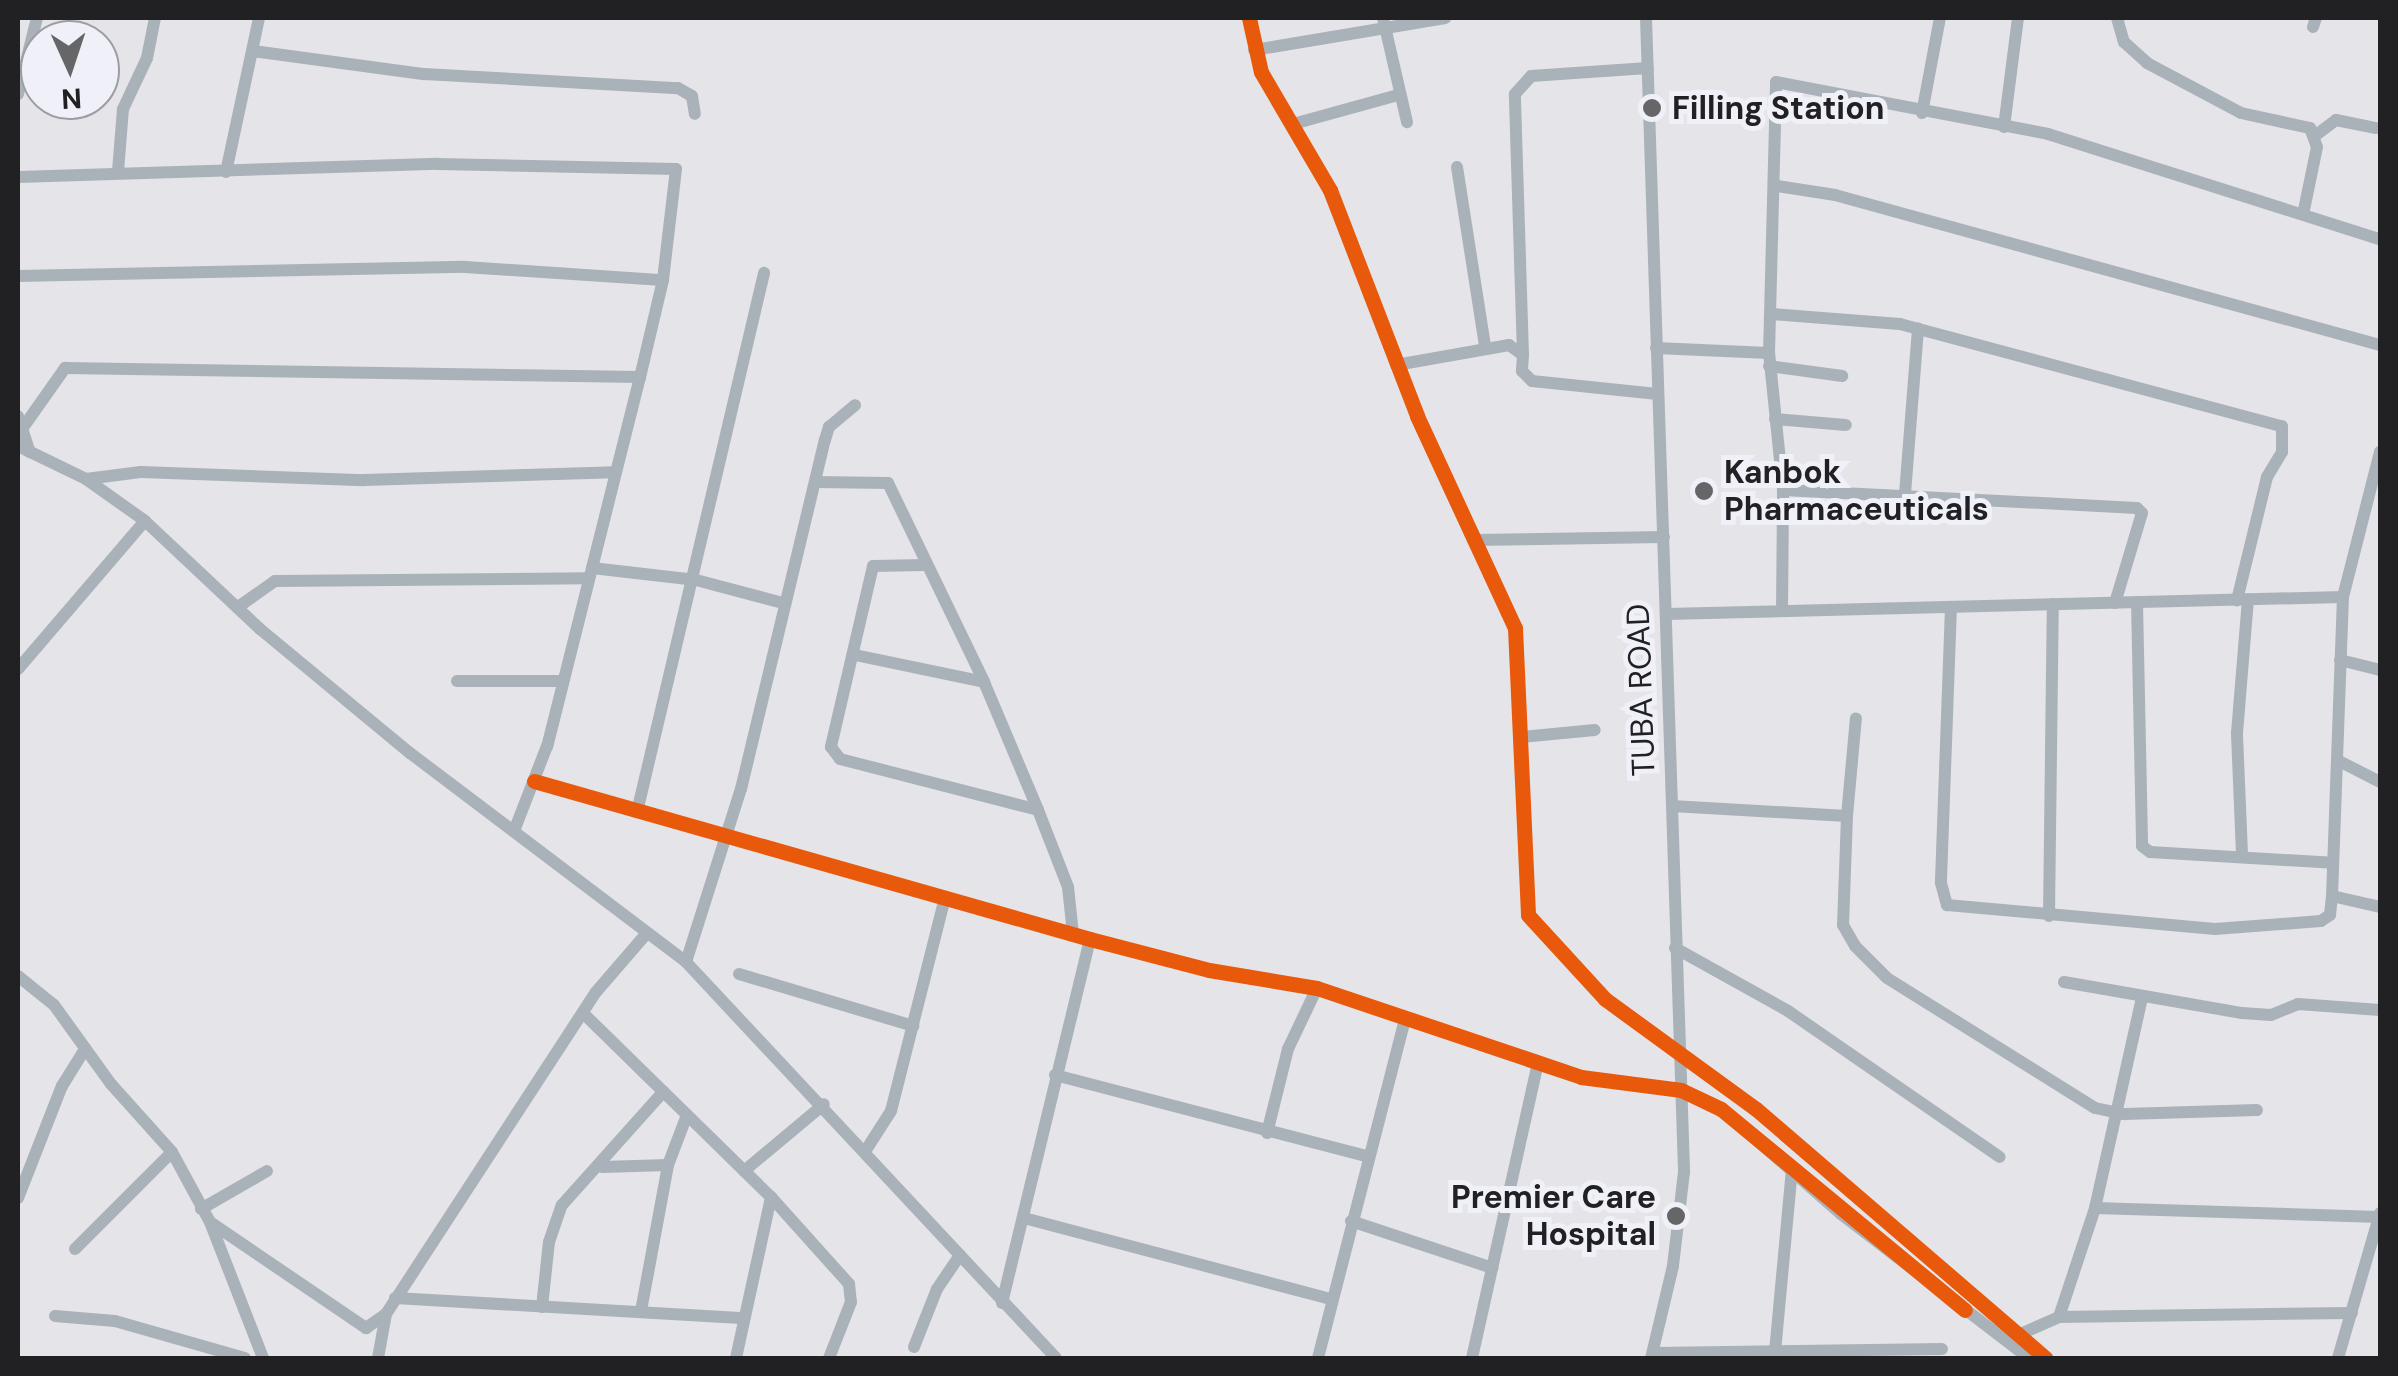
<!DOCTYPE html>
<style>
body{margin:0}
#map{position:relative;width:2398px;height:1376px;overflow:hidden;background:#e5e5e9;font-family:"DM Sans",sans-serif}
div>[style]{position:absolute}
.minor>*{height:12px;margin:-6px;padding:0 6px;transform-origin:6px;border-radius:6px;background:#aab2b9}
.cycleway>*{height:15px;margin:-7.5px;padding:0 7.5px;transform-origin:7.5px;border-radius:7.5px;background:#e8590c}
.dots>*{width:28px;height:28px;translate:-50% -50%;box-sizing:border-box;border:5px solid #f0f0f8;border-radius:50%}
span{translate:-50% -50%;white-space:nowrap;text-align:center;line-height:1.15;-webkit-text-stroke:10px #f0f0f8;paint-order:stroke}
.poi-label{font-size:32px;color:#212124;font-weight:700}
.left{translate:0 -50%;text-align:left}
.right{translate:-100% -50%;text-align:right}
.street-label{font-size:32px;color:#212124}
.frame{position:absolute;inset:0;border:20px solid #212124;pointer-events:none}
.north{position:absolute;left:20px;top:20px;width:100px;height:100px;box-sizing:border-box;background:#f0f0f8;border:2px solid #9d9da3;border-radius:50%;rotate:177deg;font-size:28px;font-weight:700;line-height:40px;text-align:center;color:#212124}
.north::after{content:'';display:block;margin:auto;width:35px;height:45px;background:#666669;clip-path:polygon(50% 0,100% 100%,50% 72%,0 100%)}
</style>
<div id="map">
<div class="minor">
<div style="left:1249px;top:18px;width:55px;rotate:77.5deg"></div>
<div style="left:1261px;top:72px;width:137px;rotate:59.7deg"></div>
<div style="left:1330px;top:190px;width:242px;rotate:68.9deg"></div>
<div style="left:1417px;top:416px;width:234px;rotate:65.2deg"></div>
<div style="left:1515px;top:628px;width:287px;rotate:87.4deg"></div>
<div style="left:1528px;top:915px;width:114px;rotate:47.5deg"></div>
<div style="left:1605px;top:999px;width:187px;rotate:36.1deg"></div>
<div style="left:1756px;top:1109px;width:382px;rotate:40.7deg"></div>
<div style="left:1383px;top:18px;width:107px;rotate:77deg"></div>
<div style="left:1646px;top:18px;width:1155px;rotate:88.11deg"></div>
<div style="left:1684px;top:1172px;width:95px;rotate:96.7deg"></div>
<div style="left:1673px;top:1266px;width:95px;rotate:103.4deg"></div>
<div style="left:2117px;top:18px;width:25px;rotate:74deg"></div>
<div style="left:2124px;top:42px;width:31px;rotate:42deg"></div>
<div style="left:2147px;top:63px;width:106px;rotate:28deg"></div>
<div style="left:2241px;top:113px;width:71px;rotate:12.3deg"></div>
<div style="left:2310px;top:128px;width:20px;rotate:70deg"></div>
<div style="left:2317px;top:147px;width:64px;rotate:101.7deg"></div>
<div style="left:2313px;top:27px;width:9px;rotate:-72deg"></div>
<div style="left:1254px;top:50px;width:194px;rotate:-9.5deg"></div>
<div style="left:253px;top:51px;width:173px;rotate:7.7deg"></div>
<div style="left:424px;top:74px;width:254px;rotate:3.2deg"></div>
<div style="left:678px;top:88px;width:16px;rotate:30deg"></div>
<div style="left:692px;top:96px;width:18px;rotate:81deg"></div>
<div style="left:18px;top:94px;width:78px;rotate:-76deg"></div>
<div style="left:1922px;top:113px;width:97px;rotate:-79.3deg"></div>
<div style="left:1293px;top:124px;width:109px;rotate:-15.4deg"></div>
<div style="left:2004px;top:127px;width:110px;rotate:-82.7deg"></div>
<div style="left:2316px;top:135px;width:25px;rotate:-37deg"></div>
<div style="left:2336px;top:120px;width:41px;rotate:11.3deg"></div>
<div style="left:1457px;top:167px;width:180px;rotate:81.1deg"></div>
<div style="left:118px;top:171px;width:62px;rotate:-85.4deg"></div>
<div style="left:123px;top:109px;width:56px;rotate:-64.8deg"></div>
<div style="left:147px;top:58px;width:41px;rotate:-78.7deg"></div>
<div style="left:226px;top:172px;width:157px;rotate:-77.9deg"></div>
<div style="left:18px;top:177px;width:420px;rotate:-1.8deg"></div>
<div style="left:438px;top:164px;width:238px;rotate:1.2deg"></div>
<div style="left:676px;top:169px;width:112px;rotate:96.7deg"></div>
<div style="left:663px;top:280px;width:100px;rotate:103.3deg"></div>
<div style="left:640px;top:377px;width:381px;rotate:104.1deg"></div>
<div style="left:547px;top:746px;width:91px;rotate:111.2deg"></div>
<div style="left:1777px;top:186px;width:59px;rotate:8.8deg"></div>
<div style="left:1835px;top:195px;width:565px;rotate:15.39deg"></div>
<div style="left:18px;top:276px;width:447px;rotate:-1.2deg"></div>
<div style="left:465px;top:267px;width:198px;rotate:3.8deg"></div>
<div style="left:1772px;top:314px;width:128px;rotate:4.5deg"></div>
<div style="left:1900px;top:324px;width:395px;rotate:15deg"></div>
<div style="left:2282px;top:426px;width:26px;rotate:90deg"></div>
<div style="left:2282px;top:452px;width:29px;rotate:121deg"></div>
<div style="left:2267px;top:477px;width:127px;rotate:103.7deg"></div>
<div style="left:1656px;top:348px;width:113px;rotate:2.5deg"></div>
<div style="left:1523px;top:355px;width:261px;rotate:-91.8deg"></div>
<div style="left:1515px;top:94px;width:24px;rotate:-48deg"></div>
<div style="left:1531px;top:76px;width:117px;rotate:-3.9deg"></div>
<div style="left:1396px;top:365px;width:115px;rotate:-10deg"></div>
<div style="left:1509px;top:345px;width:17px;rotate:36deg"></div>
<div style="left:1523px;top:355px;width:16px;rotate:94deg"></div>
<div style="left:1522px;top:371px;width:14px;rotate:45deg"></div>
<div style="left:1532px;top:381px;width:126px;rotate:5.9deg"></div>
<div style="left:1769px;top:366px;width:74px;rotate:7.8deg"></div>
<div style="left:18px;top:416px;width:38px;rotate:72deg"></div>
<div style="left:1775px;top:419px;width:71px;rotate:4.8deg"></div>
<div style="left:22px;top:429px;width:75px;rotate:-54.8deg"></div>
<div style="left:65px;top:368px;width:575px;rotate:0.9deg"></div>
<div style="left:18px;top:446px;width:76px;rotate:25.9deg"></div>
<div style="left:86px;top:479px;width:72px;rotate:35.4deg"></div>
<div style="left:145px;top:521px;width:158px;rotate:43.2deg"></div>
<div style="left:260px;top:629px;width:195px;rotate:39.6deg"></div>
<div style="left:410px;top:753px;width:346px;rotate:37.1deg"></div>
<div style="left:686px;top:962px;width:542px;rotate:46.94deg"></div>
<div style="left:86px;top:479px;width:55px;rotate:-7.3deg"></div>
<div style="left:141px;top:472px;width:223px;rotate:2.1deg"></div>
<div style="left:364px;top:480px;width:250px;rotate:-1.8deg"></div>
<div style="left:816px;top:482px;width:72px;rotate:0.8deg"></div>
<div style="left:888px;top:483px;width:221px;rotate:64.2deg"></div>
<div style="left:1783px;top:490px;width:354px;rotate:2.9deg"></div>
<div style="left:2137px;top:508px;width:7px;rotate:45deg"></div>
<div style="left:2142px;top:513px;width:94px;rotate:106.7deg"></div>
<div style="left:1905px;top:494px;width:166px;rotate:-85.5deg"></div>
<div style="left:1473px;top:540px;width:191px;rotate:-0.9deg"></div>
<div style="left:924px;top:565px;width:51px;rotate:178.9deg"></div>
<div style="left:873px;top:566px;width:186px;rotate:103.1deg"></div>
<div style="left:831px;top:747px;width:15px;rotate:53deg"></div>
<div style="left:840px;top:759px;width:204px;rotate:14.4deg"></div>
<div style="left:1038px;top:810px;width:83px;rotate:68.7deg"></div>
<div style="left:1068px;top:887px;width:47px;rotate:83.9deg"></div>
<div style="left:592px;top:568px;width:105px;rotate:6.6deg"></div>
<div style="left:696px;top:580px;width:90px;rotate:14.8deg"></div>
<div style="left:2137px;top:602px;width:244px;rotate:88.8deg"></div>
<div style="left:2142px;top:846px;width:10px;rotate:37deg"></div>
<div style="left:2150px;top:852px;width:183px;rotate:3.4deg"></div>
<div style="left:238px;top:607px;width:45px;rotate:-35.1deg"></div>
<div style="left:275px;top:581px;width:314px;rotate:-0.5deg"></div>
<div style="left:1951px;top:607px;width:276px;rotate:92.1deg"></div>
<div style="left:1941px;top:883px;width:23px;rotate:75deg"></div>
<div style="left:1947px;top:905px;width:269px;rotate:5.1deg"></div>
<div style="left:2215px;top:929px;width:106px;rotate:-4.3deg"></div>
<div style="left:2321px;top:921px;width:11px;rotate:-34deg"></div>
<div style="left:2330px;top:915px;width:19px;rotate:-84deg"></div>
<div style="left:2332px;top:896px;width:299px;rotate:-87.9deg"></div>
<div style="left:2343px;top:597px;width:150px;rotate:-75.7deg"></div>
<div style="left:1782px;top:611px;width:121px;rotate:-89.5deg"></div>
<div style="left:1783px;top:490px;width:138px;rotate:-95.8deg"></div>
<div style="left:1769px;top:353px;width:271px;rotate:-88.5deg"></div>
<div style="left:1776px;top:82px;width:277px;rotate:10.8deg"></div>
<div style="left:2048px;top:134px;width:348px;rotate:17.6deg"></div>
<div style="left:1666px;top:614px;width:677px;rotate:-1.44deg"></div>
<div style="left:855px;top:655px;width:132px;rotate:11.8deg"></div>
<div style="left:984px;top:682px;width:139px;rotate:67.1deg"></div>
<div style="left:2340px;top:660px;width:41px;rotate:14deg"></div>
<div style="left:18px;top:669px;width:195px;rotate:-49.4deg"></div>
<div style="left:457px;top:681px;width:104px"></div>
<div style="left:1521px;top:737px;width:74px;rotate:-5.4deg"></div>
<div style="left:2339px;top:761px;width:46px;rotate:27.1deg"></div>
<div style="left:534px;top:781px;width:578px;rotate:15.86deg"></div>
<div style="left:1090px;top:939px;width:123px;rotate:14.6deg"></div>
<div style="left:1209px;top:970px;width:109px;rotate:9.5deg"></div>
<div style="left:1317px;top:988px;width:279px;rotate:18.6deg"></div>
<div style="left:1581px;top:1077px;width:101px;rotate:7.4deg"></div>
<div style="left:1681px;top:1090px;width:44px;rotate:25.4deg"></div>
<div style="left:1721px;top:1109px;width:159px;rotate:41.2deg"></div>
<div style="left:1841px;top:1214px;width:237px;rotate:37.5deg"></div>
<div style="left:1672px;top:806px;width:175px;rotate:3.3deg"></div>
<div style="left:1847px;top:816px;width:109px;rotate:92.1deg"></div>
<div style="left:1843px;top:925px;width:24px;rotate:60deg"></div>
<div style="left:1855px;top:946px;width:45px;rotate:45deg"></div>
<div style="left:1887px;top:978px;width:245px;rotate:32deg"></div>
<div style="left:2095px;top:1108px;width:30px;rotate:12deg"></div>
<div style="left:2124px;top:1114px;width:133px;rotate:-1.7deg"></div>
<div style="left:637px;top:812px;width:554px;rotate:-76.74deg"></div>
<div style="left:1847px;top:816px;width:98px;rotate:-84.8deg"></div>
<div style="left:2242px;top:854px;width:121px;rotate:-92.4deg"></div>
<div style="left:2237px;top:733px;width:134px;rotate:-85.3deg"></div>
<div style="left:2332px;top:896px;width:49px;rotate:12.9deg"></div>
<div style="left:2049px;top:916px;width:312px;rotate:-89.3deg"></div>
<div style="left:1675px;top:948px;width:129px;rotate:29.1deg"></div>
<div style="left:1788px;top:1011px;width:257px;rotate:34.6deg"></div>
<div style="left:686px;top:962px;width:182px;rotate:-72.4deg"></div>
<div style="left:741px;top:789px;width:359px;rotate:-76.5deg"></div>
<div style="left:825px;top:440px;width:14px;rotate:-73deg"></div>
<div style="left:829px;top:427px;width:34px;rotate:-40deg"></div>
<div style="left:739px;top:974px;width:182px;rotate:16.6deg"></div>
<div style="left:18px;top:976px;width:46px;rotate:38.9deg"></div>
<div style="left:54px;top:1005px;width:97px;rotate:54.2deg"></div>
<div style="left:111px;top:1084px;width:91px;rotate:48.1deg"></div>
<div style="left:172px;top:1152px;width:80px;rotate:61.5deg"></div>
<div style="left:210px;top:1222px;width:189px;rotate:34.2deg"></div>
<div style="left:366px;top:1328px;width:24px;rotate:-35deg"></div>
<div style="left:386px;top:1314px;width:384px;rotate:-56.9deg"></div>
<div style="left:596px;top:992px;width:77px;rotate:-49.2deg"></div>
<div style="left:2064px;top:982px;width:181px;rotate:9.9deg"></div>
<div style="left:2242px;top:1013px;width:29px;rotate:4deg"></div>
<div style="left:2271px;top:1015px;width:29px;rotate:-22deg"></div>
<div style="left:2298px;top:1004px;width:82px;rotate:4.2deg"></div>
<div style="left:584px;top:1014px;width:262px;rotate:44.4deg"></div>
<div style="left:771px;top:1197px;width:117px;rotate:48.1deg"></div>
<div style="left:849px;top:1284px;width:18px;rotate:84deg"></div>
<div style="left:851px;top:1302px;width:60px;rotate:111.4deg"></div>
<div style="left:1055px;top:1075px;width:322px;rotate:14.6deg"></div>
<div style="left:1267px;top:1133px;width:87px;rotate:-76deg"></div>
<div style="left:1288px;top:1049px;width:68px;rotate:-64.6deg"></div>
<div style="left:866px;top:1150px;width:46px;rotate:-57.3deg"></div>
<div style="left:891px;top:1111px;width:220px;rotate:-75.8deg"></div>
<div style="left:602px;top:1167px;width:66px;rotate:-1.7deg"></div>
<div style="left:744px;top:1171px;width:104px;rotate:-39.9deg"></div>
<div style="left:18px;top:1198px;width:120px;rotate:-68.6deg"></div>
<div style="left:62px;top:1086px;width:44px;rotate:-58.1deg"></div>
<div style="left:2095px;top:1208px;width:284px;rotate:1.8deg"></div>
<div style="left:201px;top:1209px;width:76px;rotate:-29.9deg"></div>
<div style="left:1024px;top:1218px;width:318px;rotate:14.8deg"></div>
<div style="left:1351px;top:1221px;width:149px;rotate:18.4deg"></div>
<div style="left:210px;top:1222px;width:146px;rotate:68.7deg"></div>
<div style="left:75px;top:1249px;width:137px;rotate:-45deg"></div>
<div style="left:395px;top:1298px;width:350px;rotate:3.3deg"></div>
<div style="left:1002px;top:1303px;width:374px;rotate:-76.4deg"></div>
<div style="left:542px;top:1307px;width:65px;rotate:-83.9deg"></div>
<div style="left:549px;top:1242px;width:39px;rotate:-71deg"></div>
<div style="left:562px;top:1205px;width:152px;rotate:-48.2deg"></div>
<div style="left:641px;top:1311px;width:148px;rotate:-79.5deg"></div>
<div style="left:668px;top:1165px;width:53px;rotate:-69.2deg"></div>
<div style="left:55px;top:1316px;width:60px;rotate:4.8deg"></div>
<div style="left:115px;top:1321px;width:135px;rotate:15.9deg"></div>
<div style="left:2059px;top:1317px;width:115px;rotate:-71.7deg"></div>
<div style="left:2095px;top:1208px;width:215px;rotate:-77.4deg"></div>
<div style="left:2018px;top:1335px;width:45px;rotate:-23.7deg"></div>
<div style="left:2059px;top:1317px;width:293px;rotate:-0.8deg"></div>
<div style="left:914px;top:1347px;width:62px;rotate:-68.4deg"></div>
<div style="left:937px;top:1289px;width:41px;rotate:-55.9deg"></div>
<div style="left:1775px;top:1352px;width:183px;rotate:-84.7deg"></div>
<div style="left:1653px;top:1353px;width:289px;rotate:-0.8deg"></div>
<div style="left:378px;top:1358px;width:45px;rotate:-79.7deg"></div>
<div style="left:736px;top:1358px;width:165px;rotate:-77.7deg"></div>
<div style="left:1318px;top:1358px;width:349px;rotate:-75.6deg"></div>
<div style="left:1472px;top:1358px;width:302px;rotate:-77.4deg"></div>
<div style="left:2338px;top:1358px;width:151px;rotate:-73.8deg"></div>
</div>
<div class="cycleway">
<div style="left:1249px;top:18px;width:55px;rotate:77.5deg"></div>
<div style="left:1261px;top:72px;width:137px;rotate:59.7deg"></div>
<div style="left:1330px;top:190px;width:242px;rotate:68.9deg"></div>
<div style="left:1417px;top:416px;width:234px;rotate:65.2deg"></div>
<div style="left:1515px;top:628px;width:287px;rotate:87.4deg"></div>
<div style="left:1528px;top:915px;width:114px;rotate:47.5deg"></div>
<div style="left:1605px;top:999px;width:187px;rotate:36.1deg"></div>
<div style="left:1756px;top:1109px;width:382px;rotate:40.7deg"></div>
<div style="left:534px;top:781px;width:578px;rotate:15.86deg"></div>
<div style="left:1090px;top:939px;width:123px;rotate:14.6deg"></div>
<div style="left:1209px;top:970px;width:109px;rotate:9.5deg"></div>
<div style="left:1317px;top:988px;width:279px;rotate:18.6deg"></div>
<div style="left:1581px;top:1077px;width:101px;rotate:7.4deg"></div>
<div style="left:1681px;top:1090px;width:44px;rotate:25.4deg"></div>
<div style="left:1721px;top:1109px;width:316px;rotate:39.5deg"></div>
</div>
<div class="dots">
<div style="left:1652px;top:108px;background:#666669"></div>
<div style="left:1704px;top:491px;background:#666669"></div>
<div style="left:1676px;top:1216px;background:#666669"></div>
</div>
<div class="poi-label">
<span class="left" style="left:1672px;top:108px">Filling Station</span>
<span class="left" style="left:1724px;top:491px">Kanbok<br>Pharmaceuticals</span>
<span class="right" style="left:1656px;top:1216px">Premier Care<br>Hospital</span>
</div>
<div class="street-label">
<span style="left:1641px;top:690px;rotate:-92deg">TUBA ROAD</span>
</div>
<div class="frame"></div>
<div class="north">N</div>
</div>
